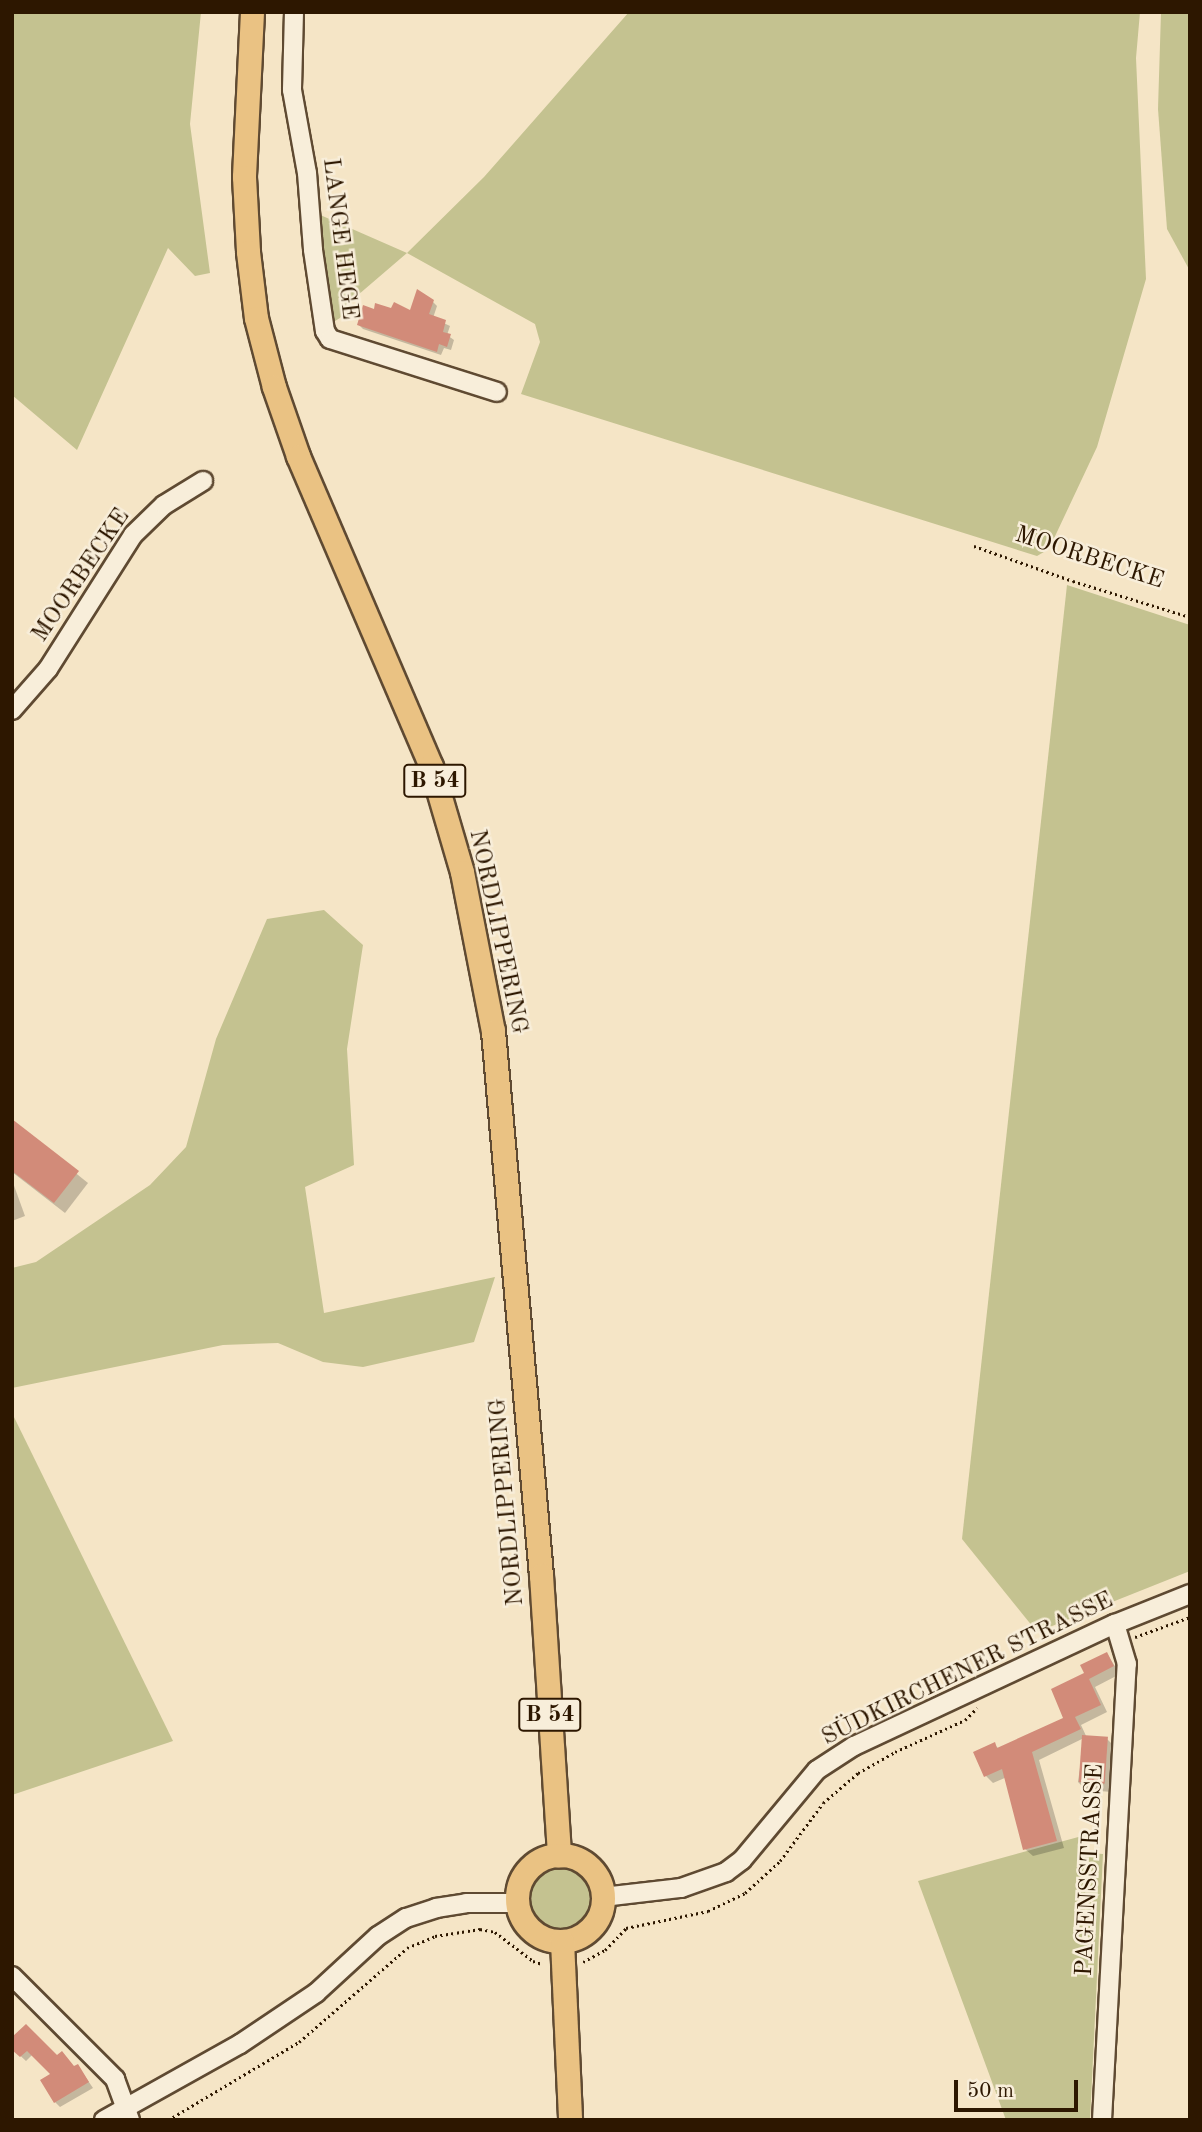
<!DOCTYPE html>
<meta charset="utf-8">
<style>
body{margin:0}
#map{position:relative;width:1202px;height:2132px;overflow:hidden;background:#f5e5c6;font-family:"Old Standard TT",serif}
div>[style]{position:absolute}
.green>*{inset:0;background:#c4c290}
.round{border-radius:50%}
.shadow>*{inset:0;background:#0003}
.building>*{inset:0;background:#d28b79;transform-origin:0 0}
.path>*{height:2.5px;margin-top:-1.25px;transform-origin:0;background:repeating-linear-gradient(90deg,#2d1700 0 2px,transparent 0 5.5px)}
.roads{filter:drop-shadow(2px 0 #5f4a32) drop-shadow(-2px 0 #5f4a32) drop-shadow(0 2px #5f4a32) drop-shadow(0 -2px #5f4a32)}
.minor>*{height:18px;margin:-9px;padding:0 9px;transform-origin:9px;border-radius:9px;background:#f8eeda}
.major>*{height:23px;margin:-11.5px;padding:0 11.5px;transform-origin:11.5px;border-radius:11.5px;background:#eac283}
.major>.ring{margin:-11.5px;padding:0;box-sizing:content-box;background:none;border:23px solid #eac283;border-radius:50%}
span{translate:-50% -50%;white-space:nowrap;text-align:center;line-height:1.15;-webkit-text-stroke:5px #f8eeda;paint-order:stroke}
.shield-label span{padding:2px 5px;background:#f8eeda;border:2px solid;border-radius:5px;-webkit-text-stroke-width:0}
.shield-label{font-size:23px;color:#2d1700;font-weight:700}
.street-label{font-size:24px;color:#2d1700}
.frame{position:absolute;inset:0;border:14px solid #2d1700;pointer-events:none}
.scale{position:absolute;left:954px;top:2080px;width:124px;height:32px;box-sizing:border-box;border:4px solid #2d1700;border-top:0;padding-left:9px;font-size:21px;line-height:24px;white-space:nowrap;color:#2d1700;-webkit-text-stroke:5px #f8eeda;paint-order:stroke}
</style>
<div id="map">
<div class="green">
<div style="clip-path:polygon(12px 12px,201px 12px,190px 124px,210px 273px,195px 276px,168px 248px,77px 450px,12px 395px)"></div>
<div style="clip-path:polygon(629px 12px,1140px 12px,1136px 58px,1146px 279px,1097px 447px,1049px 549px,1037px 556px,521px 394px,540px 342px,535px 324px,407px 253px,351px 301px,340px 318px,330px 324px,318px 214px,407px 253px,484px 177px)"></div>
<div style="clip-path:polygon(1161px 12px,1190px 12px,1190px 271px,1167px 229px,1158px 109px)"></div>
<div style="clip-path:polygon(1067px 585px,1190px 625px,1190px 1571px,1037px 1632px,962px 1539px)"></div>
<div style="clip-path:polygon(324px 910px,363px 945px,347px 1049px,354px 1165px,305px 1187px,324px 1313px,495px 1277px,474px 1342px,363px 1367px,323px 1362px,278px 1343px,223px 1345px,12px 1388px,12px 1268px,36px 1262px,150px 1185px,186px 1147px,216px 1039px,267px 919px)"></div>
<div style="clip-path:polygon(12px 1413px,173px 1741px,12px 1795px)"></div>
<div style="clip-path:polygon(1082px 1836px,1079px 1852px,1103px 1854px,1090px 2120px,1006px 2120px,918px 1881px)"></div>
<div class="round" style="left:527px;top:1866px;width:64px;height:64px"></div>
</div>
<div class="shadow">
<div style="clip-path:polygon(433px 302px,437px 306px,433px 318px,450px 326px,447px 335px,454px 340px,451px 350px,444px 348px,441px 355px,363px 329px,359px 325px,375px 311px,411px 313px)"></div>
<div style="clip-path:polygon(12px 1122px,88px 1183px,65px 1213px,12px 1172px)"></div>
<div style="clip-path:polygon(12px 1180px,25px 1216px,12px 1221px)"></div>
<div style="clip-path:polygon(1107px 1654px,1120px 1674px,1095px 1687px,1107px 1712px,1081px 1725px,1087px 1738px,1107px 1739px,1115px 1747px,1112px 1792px,1086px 1790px,1078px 1782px,1084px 1738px,1039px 1760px,1064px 1848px,1033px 1856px,1025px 1849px,1007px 1777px,993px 1783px,986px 1776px,994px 1744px,999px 1749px,1066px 1719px,1086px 1673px)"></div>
<div style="clip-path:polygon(12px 2048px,57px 2057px,75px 2068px,78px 2066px,93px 2088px,60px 2107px,55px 2102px,53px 2074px,33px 2054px,26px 2061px)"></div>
</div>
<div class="building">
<div style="clip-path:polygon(417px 289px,434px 300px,429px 314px,446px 320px,443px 332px,451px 334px,447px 347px,439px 344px,437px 352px,357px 325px,363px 305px,374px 309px,375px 303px,391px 308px,394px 302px,410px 310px)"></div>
<div style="clip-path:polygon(12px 1119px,79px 1171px,54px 1203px,12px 1171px)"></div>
<div style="clip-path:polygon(1107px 1652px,1114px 1666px,1089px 1679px,1101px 1705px,1075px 1717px,1081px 1729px,1032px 1752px,1057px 1841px,1023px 1850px,1002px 1769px,984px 1777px,973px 1752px,995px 1742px,997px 1748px,1063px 1718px,1051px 1689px,1084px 1673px,1080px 1665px)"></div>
<div style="left:1082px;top:1735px;width:26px;height:47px;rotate:4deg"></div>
<div style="clip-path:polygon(26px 2024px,57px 2055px,62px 2051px,74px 2066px,78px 2064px,89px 2082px,54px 2103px,40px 2080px,50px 2074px,27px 2051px,20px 2057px,12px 2050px,12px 2037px)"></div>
</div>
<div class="path">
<div style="left:974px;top:546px;width:105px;rotate:19.5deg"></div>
<div style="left:1073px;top:581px;width:122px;rotate:17.1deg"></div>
<div style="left:1135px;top:1637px;width:59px;rotate:-20deg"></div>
<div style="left:583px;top:1962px;width:25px;rotate:-29deg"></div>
<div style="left:605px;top:1950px;width:30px;rotate:-46deg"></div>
<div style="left:626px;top:1928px;width:84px;rotate:-11.7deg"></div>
<div style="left:708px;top:1911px;width:41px;rotate:-25.9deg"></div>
<div style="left:745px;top:1893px;width:47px;rotate:-42.4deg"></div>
<div style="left:780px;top:1861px;width:72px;rotate:-53.4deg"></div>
<div style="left:823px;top:1803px;width:46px;rotate:-40.6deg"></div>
<div style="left:858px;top:1773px;width:43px;rotate:-29.6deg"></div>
<div style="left:895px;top:1752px;width:77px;rotate:-24.6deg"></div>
<div style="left:965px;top:1720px;width:17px;rotate:-45deg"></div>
<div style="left:168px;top:2120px;width:152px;rotate:-30.8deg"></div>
<div style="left:299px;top:2042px;width:143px;rotate:-41deg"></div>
<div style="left:407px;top:1948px;width:30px;rotate:-23deg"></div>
<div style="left:435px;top:1936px;width:46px;rotate:-8.8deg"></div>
<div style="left:480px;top:1929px;width:15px;rotate:11deg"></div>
<div style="left:495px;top:1932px;width:48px;rotate:37.3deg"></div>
<div style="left:533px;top:1961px;width:9px;rotate:18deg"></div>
</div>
<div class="roads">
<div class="minor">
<div style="left:294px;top:12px;width:78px;rotate:91.5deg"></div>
<div style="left:292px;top:90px;width:84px;rotate:79.8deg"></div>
<div style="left:307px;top:173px;width:77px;rotate:85.5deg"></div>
<div style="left:313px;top:250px;width:82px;rotate:81.6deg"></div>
<div style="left:325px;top:331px;width:9px;rotate:58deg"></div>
<div style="left:330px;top:339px;width:175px;rotate:17.6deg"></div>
<div style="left:12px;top:710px;width:55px;rotate:-48.7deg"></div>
<div style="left:48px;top:669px;width:159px;rotate:-57.6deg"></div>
<div style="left:133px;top:535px;width:43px;rotate:-44.1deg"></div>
<div style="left:164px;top:505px;width:46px;rotate:-31.6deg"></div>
<div style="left:603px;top:1897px;width:79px;rotate:-6.6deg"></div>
<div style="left:681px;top:1888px;width:48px;rotate:-19.6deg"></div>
<div style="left:726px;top:1872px;width:20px;rotate:-37deg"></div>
<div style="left:742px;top:1860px;width:117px;rotate:-50.2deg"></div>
<div style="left:817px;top:1770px;width:44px;rotate:-33deg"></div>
<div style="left:854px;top:1746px;width:288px;rotate:-25.1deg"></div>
<div style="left:1115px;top:1624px;width:81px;rotate:-21.8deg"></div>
<div style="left:12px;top:1976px;width:146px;rotate:45deg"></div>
<div style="left:115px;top:2079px;width:44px;rotate:69.9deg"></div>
<div style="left:104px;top:2120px;width:156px;rotate:-29.2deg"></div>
<div style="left:240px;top:2044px;width:92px;rotate:-33.9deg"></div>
<div style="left:316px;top:1993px;width:84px;rotate:-42.6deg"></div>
<div style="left:378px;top:1936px;width:33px;rotate:-33deg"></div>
<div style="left:406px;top:1918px;width:32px;rotate:-18deg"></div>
<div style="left:436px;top:1908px;width:30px;rotate:-9deg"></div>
<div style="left:466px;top:1903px;width:51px"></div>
<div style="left:1102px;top:2120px;width:457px;rotate:-86.9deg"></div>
<div style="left:1127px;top:1664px;width:42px;rotate:-106.7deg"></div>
</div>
<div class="major">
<div style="left:252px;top:12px;width:165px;rotate:92.8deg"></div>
<div style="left:244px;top:177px;width:75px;rotate:86.9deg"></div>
<div style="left:248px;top:252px;width:66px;rotate:83.1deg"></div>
<div style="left:256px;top:318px;width:71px;rotate:75.4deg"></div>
<div style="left:274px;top:387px;width:73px;rotate:70.8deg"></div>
<div style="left:298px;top:456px;width:337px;rotate:66.8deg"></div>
<div style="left:431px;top:766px;width:110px;rotate:73.7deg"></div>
<div style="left:462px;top:872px;width:162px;rotate:79deg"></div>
<div style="left:493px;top:1031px;width:546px;rotate:84.96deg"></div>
<div style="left:541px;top:1575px;width:281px;rotate:86.3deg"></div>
<div class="ring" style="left:517px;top:1855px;width:63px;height:63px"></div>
<div style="left:562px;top:1941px;width:179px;rotate:87.4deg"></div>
</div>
</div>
<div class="shield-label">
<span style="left:435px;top:781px">B 54</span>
<span style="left:550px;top:1715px">B 54</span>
</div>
<div class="street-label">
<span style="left:339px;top:239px;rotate:83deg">LANGE HEGE</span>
<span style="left:1089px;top:559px;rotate:18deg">MOORBECKE</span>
<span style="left:82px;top:576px;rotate:-56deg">MOORBECKE</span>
<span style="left:497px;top:932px;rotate:78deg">NORDLIPPERING</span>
<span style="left:508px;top:1502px;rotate:-95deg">NORDLIPPERING</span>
<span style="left:968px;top:1670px;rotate:-26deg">SÜDKIRCHENER STRASSE</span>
<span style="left:1091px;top:1870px;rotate:-87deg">PAGENSSTRASSE</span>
</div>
<div class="frame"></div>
<div class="scale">50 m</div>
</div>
